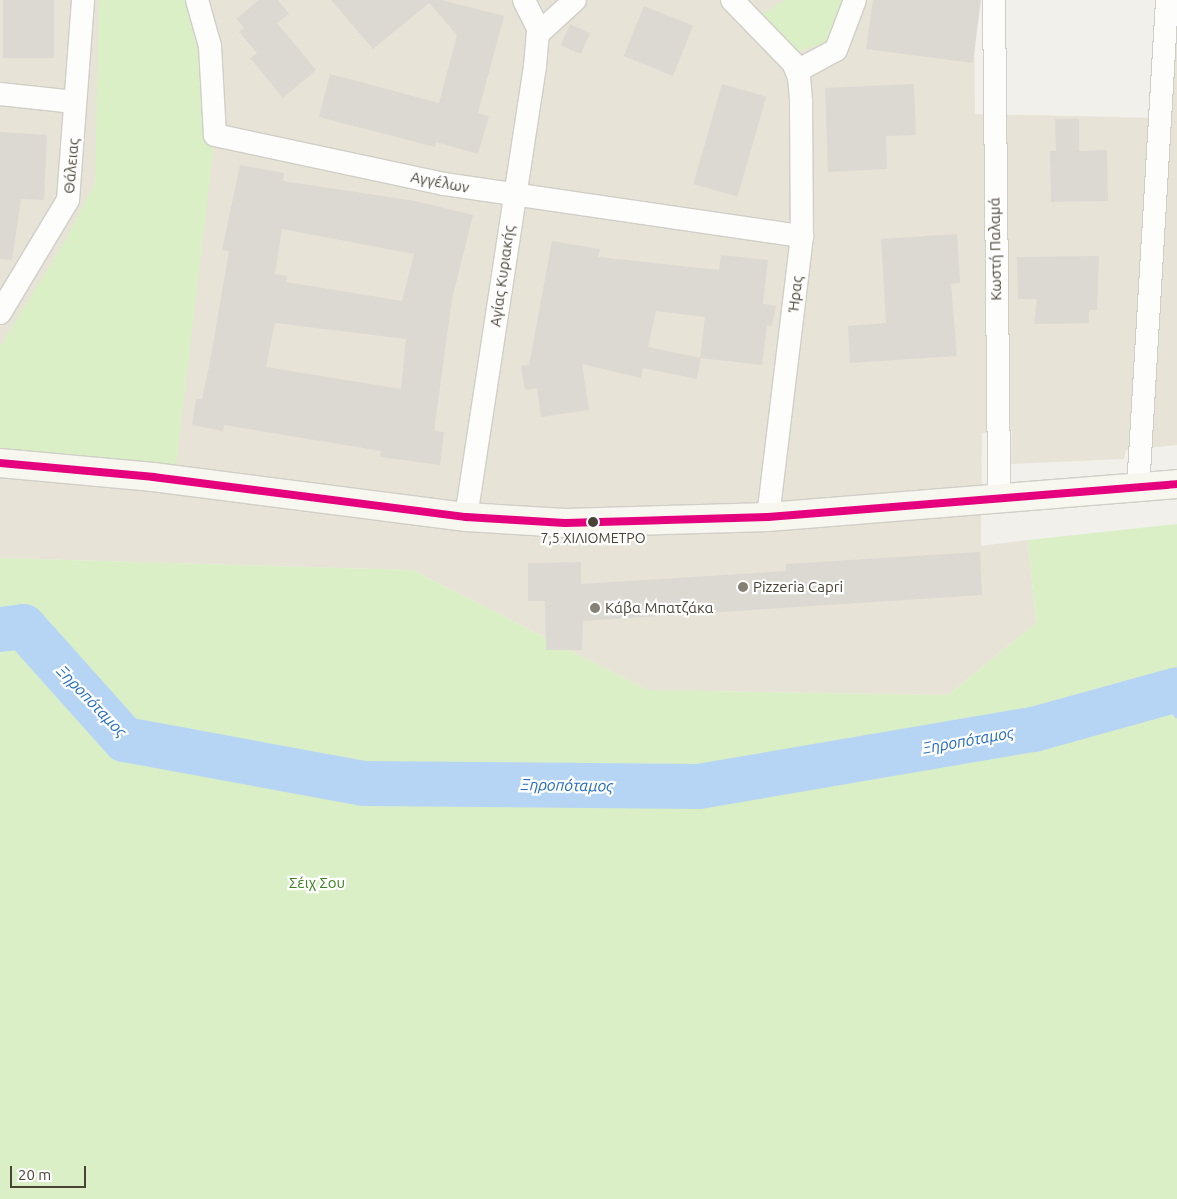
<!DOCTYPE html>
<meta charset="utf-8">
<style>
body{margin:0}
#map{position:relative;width:1177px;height:1199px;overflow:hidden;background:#f2f0ea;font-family:Ubuntu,sans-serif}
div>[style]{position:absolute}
.residential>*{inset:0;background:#e7e3d7}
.green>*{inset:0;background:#dbefc7}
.stream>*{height:8px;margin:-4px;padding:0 4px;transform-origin:4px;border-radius:4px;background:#b6d5f4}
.river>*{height:45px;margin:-22.5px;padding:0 22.5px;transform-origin:22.5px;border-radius:22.5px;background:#b6d5f4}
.building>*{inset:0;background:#dcd9d2;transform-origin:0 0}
.roads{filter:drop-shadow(1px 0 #d0cec7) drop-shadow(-1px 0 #d0cec7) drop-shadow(0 1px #d0cec7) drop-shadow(0 -1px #d0cec7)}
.minor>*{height:22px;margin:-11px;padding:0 11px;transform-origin:11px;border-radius:11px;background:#fdfdfc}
.secondary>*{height:28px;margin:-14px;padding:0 14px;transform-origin:14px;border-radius:14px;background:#f7f6ef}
.bus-1>*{height:8px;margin:-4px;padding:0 4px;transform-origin:4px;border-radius:4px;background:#e5007d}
.dots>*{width:14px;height:14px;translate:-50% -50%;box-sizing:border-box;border:2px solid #fff;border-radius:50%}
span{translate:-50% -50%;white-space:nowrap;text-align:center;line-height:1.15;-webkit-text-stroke:4.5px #fff;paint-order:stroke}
.bus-label{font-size:14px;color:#494335}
.street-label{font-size:15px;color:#494335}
.poi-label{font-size:15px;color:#494335}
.left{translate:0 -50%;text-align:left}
.park-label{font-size:15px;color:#3c8221}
.water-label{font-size:16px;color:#226dc1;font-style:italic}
.scale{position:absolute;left:10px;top:1166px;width:76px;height:22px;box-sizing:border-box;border:2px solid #494335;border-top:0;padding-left:6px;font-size:15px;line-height:18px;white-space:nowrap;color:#494335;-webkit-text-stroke:4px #fff;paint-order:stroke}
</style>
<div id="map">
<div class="residential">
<div style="clip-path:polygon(0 0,974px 0,975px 114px,1166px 118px,1171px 41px,1177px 42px,1177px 445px,1126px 450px,1124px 459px,1011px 464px,1012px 430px,982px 433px,981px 546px,1028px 540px,1036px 623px,948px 695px,648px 690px,413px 570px,0 558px)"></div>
</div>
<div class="green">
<div style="clip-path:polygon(99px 0,187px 0,215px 135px,176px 465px,0 449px,0 346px,66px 239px,95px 183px)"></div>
<div style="clip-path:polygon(785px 0,848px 0,838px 38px,794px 53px,759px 16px)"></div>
<div style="clip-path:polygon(1177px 524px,1177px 1199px,0 1199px,0 558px,413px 570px,648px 690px,948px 695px,1036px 623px,1028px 540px)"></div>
</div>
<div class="stream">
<div style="left:1164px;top:693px;width:25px;rotate:58deg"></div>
</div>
<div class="river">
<div style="left:0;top:629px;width:23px;rotate:-7deg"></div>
<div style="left:23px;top:626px;width:152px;rotate:48.2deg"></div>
<div style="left:124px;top:739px;width:244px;rotate:10.4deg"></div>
<div style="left:364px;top:783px;width:334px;rotate:0.5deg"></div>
<div style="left:698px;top:786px;width:340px;rotate:-9.7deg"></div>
<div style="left:1033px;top:729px;width:149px;rotate:-15.5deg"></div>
</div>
<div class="building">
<div style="left:3px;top:0;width:51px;height:58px"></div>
<div style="clip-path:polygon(259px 0,278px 0,289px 14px,277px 23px,316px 70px,283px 98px,250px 58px,257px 53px,239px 32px,244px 28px,236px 19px)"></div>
<div style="clip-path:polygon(331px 0,441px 0,504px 16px,478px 113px,489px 116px,478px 154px,436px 142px,435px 147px,319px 117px,330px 74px,439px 103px,457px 35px,429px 3px,373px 49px)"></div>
<div style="clip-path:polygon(873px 0,981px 0,973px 63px,866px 49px)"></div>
<div style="left:644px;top:6px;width:53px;height:54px;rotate:22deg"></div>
<div style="left:570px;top:24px;width:22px;height:23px;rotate:24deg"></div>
<div style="left:722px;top:84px;width:46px;height:104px;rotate:16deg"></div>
<div style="clip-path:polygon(914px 84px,916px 135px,886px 136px,887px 169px,828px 172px,825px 88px)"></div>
<div style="clip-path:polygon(1055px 119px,1079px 119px,1079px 151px,1107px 150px,1108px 201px,1051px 202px,1050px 151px,1056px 151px)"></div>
<div style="clip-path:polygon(0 132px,47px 135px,44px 200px,21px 199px,12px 260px,0 259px)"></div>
<div style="clip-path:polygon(evenodd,240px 165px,284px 173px,283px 181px,415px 201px,473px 215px,452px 299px,434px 431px,444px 432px,440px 465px,380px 457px,381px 451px,224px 425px,223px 431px,192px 425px,196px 399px,202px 399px,209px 367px,229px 251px,222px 250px,240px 165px,282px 229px,414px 254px,402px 301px,286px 282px,287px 276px,275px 274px,282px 229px,240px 165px,275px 323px,406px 339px,401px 389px,266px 367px,275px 323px)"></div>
<div style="clip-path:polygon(957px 234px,960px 283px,951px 284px,957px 356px,850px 363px,848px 326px,886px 323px,881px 239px)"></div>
<div style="clip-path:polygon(552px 241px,600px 249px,598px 257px,719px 270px,721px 255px,768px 260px,763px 304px,776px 306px,772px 326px,767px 325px,762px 365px,700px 358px,705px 317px,656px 311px,648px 347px,701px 358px,697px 379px,643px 368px,641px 378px,582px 364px,589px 410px,541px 417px,537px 388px,525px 390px,521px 366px,529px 365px)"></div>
<div style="clip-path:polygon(1099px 256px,1097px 310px,1089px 310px,1089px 323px,1034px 324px,1037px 299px,1018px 299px,1017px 257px)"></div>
<div style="clip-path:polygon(980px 552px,982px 595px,583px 621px,582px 650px,546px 650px,545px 601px,528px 601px,528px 563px,581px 562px,581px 584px,786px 571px,786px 564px)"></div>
</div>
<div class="roads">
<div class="minor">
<div style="left:197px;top:0;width:48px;rotate:74.2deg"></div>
<div style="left:210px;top:46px;width:89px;rotate:86.8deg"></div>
<div style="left:215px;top:135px;width:234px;rotate:12.1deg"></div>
<div style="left:444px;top:184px;width:362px;rotate:8.3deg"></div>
<div style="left:732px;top:0;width:88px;rotate:45.9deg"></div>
<div style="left:793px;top:63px;width:15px;rotate:67deg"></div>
<div style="left:799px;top:77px;width:25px;rotate:85deg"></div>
<div style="left:801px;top:102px;width:134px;rotate:89.6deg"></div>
<div style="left:802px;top:236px;width:283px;rotate:96.9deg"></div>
<div style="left:994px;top:0;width:499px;rotate:89.4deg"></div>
<div style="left:538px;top:34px;width:50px;rotate:-42.6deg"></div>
<div style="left:797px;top:71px;width:44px;rotate:-28.3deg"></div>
<div style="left:836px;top:50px;width:53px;rotate:-69.2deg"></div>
<div style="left:0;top:94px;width:75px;rotate:6.1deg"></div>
<div style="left:0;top:313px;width:132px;rotate:-59deg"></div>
<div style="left:68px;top:200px;width:201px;rotate:-85.7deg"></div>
<div style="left:1138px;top:489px;width:490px;rotate:-86.6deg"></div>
<div style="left:466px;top:517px;width:456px;rotate:-81.3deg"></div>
<div style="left:535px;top:66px;width:38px;rotate:-85deg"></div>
<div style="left:538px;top:28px;width:31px;rotate:-117deg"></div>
</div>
<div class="secondary">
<div style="left:0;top:463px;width:154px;rotate:5.2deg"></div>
<div style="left:153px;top:477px;width:316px;rotate:7.3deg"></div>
<div style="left:466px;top:517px;width:99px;rotate:3.5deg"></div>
<div style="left:565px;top:523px;width:203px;rotate:-1.7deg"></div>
<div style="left:768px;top:517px;width:410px;rotate:-4.6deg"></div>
</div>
</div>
<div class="bus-1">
<div style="left:0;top:463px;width:154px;rotate:5.2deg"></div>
<div style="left:153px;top:477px;width:316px;rotate:7.3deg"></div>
<div style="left:466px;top:517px;width:99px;rotate:3.5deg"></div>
<div style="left:565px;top:523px;width:203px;rotate:-1.7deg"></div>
<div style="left:768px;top:517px;width:410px;rotate:-4.6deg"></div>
</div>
<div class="dots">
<div style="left:593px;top:522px;background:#494335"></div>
<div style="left:743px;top:587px;background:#848074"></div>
<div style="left:595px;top:608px;background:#848074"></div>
</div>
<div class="bus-label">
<span style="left:593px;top:538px">7,5 ΧΙΛΙΟΜΕΤΡΟ</span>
</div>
<div class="street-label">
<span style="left:71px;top:166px;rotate:-85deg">Θάλειας</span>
<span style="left:440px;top:182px;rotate:11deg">Αγγέλων</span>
<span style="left:995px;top:249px;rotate:-91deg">Κωστή Παλαμά</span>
<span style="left:502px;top:276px;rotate:-82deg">Αγίας Κυριακής</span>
<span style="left:795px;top:294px;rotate:-83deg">Ήρας</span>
</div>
<div class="poi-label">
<span class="left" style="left:753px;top:587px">Pizzeria Capri</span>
<span class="left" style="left:605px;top:608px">Κάβα Μπατζάκα</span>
</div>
<div class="park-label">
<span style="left:317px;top:883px">Σέιχ Σου</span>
</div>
<div class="water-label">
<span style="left:92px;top:701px;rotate:46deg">Ξηροπόταμος</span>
<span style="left:968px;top:740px;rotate:-10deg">Ξηροπόταμος</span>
<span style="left:567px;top:785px;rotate:1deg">Ξηροπόταμος</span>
</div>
<div class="scale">20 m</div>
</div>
